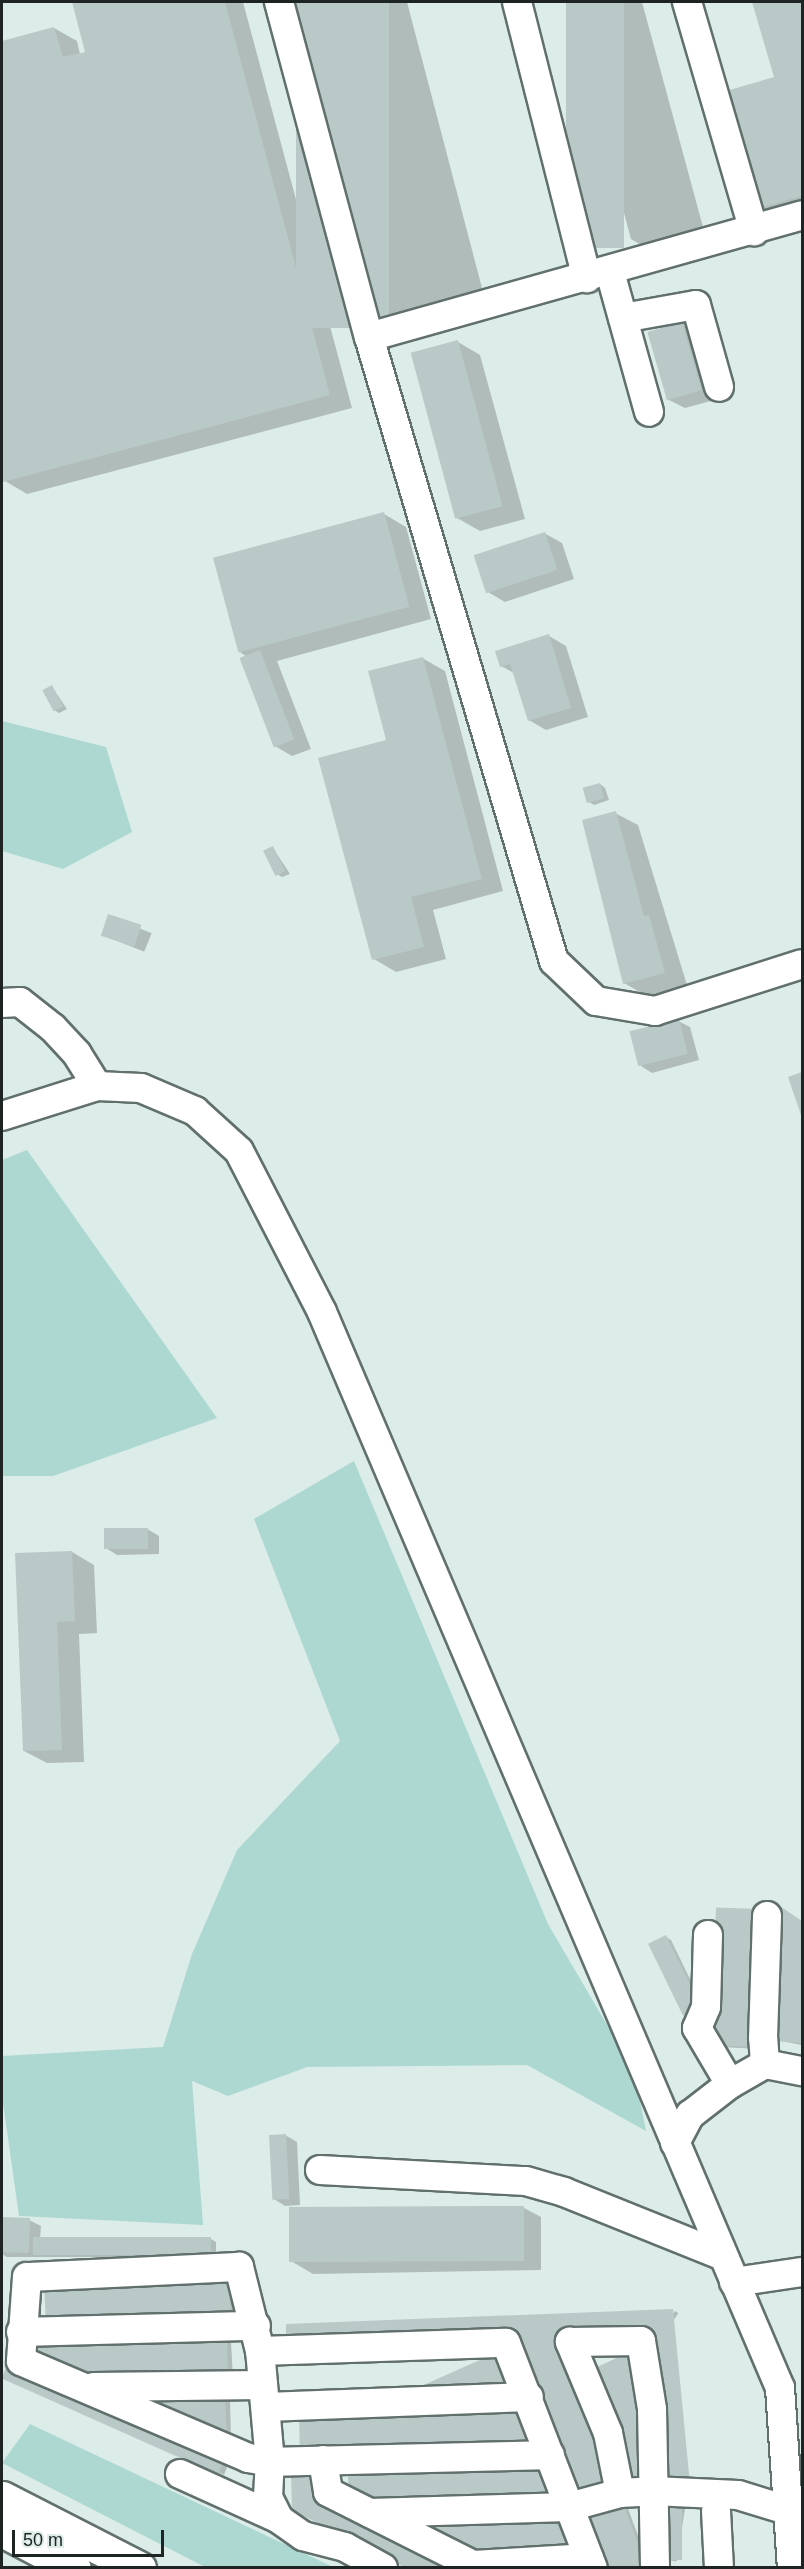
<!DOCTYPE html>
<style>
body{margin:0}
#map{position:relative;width:804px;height:2569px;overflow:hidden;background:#dcece9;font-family:Helvetica,sans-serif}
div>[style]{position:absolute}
.green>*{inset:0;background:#add8d1}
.shadow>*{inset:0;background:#0003;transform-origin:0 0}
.building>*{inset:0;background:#b9c9c7;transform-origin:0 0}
.roads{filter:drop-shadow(2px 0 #61706d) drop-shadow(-2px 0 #61706d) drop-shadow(0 2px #61706d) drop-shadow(0 -2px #61706d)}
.minor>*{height:28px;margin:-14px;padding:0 14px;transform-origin:14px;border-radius:14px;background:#fff}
.major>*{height:33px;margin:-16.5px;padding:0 16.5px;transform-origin:16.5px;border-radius:16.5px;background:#fff}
span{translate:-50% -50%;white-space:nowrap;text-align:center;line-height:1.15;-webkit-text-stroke:6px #dcece9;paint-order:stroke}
.frame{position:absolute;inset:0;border:3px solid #1e2423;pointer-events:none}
.scale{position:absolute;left:12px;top:2530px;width:152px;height:27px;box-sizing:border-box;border:3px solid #1e2423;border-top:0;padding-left:8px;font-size:18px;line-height:21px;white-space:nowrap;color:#1e2423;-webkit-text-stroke:4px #dcece9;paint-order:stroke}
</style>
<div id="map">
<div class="green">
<div style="clip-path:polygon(2px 721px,106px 747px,132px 832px,63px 869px,2px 851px)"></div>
<div style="clip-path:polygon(27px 1150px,217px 1418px,53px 1476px,2px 1476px,2px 1160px)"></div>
<div style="clip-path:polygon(354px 1461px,548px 1924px,634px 2071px,646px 2131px,527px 2065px,307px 2067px,228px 2096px,192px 2081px,203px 2225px,19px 2216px,2px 2096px,2px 2056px,163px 2047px,192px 1954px,237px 1850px,340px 1741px,254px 1519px)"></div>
<div style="clip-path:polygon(30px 2424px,333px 2567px,205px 2567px,2px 2463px)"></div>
</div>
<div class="shadow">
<div style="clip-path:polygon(73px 2px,243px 2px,352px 408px,27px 494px,5px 481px,2px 469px,2px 42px,54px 28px,77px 41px,80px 54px,87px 53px)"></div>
<div style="clip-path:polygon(298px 2px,407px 2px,487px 307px,402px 329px,380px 316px)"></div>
<div style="clip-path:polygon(567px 2px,642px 2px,706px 238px,653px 252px,631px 239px)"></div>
<div style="clip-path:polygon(754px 2px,802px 2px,802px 215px,784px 220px,762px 207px,776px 78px)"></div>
<div style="clip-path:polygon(682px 323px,699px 333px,718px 399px,685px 408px,667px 399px)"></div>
<div style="clip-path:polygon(458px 342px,480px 355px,525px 519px,480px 531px,457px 518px)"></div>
<div style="clip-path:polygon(384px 514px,406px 527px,431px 619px,277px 661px,311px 749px,292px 756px,275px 746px,247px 657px,240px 652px)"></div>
<div style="clip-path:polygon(544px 533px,562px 543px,574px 579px,505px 602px,488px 592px)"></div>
<div style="clip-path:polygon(549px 636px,566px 646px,588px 717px,546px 730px,529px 720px,514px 673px,501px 666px)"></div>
<div style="clip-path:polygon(422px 658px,445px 671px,503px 891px,433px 910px,446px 959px,396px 972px,374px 959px,388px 741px)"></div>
<div style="clip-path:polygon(52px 687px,67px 709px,59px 713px,54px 710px)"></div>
<div style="clip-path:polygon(600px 784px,605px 788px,609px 800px,594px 805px,589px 802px)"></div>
<div style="clip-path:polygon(615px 813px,638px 825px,687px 985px,647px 996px,624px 983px)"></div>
<div style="clip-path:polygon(273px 848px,290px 874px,282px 877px,277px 874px)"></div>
<div style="left:109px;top:916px;width:46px;height:20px;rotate:22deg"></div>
<div style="clip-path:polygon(678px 1021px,690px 1027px,699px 1060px,652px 1073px,641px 1066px)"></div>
<div style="clip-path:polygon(802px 1074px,802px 1115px,790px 1078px)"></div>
<div style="clip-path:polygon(147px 1529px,159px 1536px,159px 1554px,117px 1555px,106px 1548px)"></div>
<div style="clip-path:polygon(72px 1552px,94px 1565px,97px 1633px,79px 1634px,84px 1762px,47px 1763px,24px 1751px)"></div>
<div style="clip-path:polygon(774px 1904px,802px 1922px,802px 2045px,776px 2040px)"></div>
<div style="clip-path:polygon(720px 1922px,759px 2049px,721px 2047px)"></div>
<div style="clip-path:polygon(666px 1937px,671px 1940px,705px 2010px,689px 2018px,684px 2015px)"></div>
<div style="clip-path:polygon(285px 2135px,297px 2142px,300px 2205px,285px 2206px,274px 2199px)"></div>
<div style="clip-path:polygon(524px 2208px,541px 2217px,541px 2270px,313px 2274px,291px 2261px)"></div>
<div style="clip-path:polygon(2px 2219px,29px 2220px,41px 2226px,40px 2239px,211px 2239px,216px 2242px,216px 2257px,7px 2257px,2px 2254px)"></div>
<div style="clip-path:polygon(234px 2284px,235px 2322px,52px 2328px)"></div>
<div style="left:675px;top:2311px;width:4px;height:177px;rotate:34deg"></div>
<div style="clip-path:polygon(226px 2339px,231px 2342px,233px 2378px,37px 2356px)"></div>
<div style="clip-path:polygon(8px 2381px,230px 2460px,224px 2475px)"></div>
<div style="clip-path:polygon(225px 2396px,230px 2399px,231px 2440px,216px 2440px)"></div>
<div style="left:666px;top:2501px;width:20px;height:58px;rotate:9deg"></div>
<div style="clip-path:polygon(627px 2506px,650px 2568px,583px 2519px)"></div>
</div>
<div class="building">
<div style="clip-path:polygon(72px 2px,225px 2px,330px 395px,3px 482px,2px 41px,54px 27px,63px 57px,85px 52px)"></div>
<div style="left:296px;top:2px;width:93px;height:326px"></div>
<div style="left:566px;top:2px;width:58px;height:246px"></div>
<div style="clip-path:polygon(752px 2px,802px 2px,802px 196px,760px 208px,726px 91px,774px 77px)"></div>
<div style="left:682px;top:322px;width:71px;height:36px;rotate:74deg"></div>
<div style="left:458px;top:340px;width:172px;height:49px;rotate:75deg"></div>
<div style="left:384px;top:512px;width:98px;height:177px;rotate:75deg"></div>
<div style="left:545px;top:532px;width:40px;height:75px;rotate:72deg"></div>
<div style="clip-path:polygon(549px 634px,571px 708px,528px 721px,510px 664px,500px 667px,495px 651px)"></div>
<div style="left:260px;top:650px;width:96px;height:22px;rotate:69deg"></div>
<div style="clip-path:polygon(423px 657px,482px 879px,411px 897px,424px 947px,372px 960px,318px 758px,386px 740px,368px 671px)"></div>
<div style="left:52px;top:685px;width:24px;height:11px;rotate:62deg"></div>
<div style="left:600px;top:783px;width:16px;height:18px;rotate:75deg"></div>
<div style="clip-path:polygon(616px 811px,644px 916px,649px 915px,665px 973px,623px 984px,582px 820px)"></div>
<div style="left:273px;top:846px;width:28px;height:11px;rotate:64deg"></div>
<div style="left:108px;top:914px;width:35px;height:23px;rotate:18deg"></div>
<div style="left:679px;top:1019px;width:36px;height:51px;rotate:76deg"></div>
<div style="clip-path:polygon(802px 1072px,802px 1118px,788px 1077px)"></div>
<div style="left:104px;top:1528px;width:44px;height:21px"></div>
<div style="clip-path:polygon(72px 1551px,75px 1621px,57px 1622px,62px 1750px,23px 1751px,15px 1553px)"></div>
<div style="clip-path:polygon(771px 1900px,802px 1921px,802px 2043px,774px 2041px,779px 1917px)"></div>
<div style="left:759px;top:1909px;width:138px;height:43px;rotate:92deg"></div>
<div style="left:666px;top:1935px;width:80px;height:20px;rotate:64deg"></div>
<div style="left:286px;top:2134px;width:65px;height:17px;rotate:87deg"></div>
<div style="clip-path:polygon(485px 2206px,524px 2206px,524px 2261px,289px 2262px,289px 2207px)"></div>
<div style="left:2px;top:2217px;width:28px;height:35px;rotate:2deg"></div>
<div style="left:211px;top:2237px;width:18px;height:178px;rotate:90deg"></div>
<div style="left:229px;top:2280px;width:40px;height:185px;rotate:87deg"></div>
<div style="clip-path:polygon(673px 2309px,690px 2484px,663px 2485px,653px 2332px,559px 2335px,591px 2411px,605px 2479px,598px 2491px,577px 2497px,516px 2337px,286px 2342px,286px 2324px)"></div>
<div style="clip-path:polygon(227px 2337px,228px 2376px,81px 2379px,35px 2357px,36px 2341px)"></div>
<div style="left:500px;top:2351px;width:44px;height:204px;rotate:66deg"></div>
<div style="clip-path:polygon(627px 2353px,641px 2382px,646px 2484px,627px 2485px,591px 2370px)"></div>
<div style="left:9px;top:2361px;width:237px;height:19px;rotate:24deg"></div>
<div style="clip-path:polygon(159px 2394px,225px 2395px,227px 2438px,158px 2412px)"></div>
<div style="clip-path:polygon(525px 2406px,540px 2448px,300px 2454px,299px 2416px)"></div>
<div style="clip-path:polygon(546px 2461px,561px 2500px,366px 2505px,350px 2497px,347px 2469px)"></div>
<div style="clip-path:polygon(311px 2473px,313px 2496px,456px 2568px,406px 2568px,292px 2510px,291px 2474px)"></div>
<div style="left:664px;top:2500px;width:18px;height:60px"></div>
<div style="clip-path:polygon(622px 2501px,647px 2568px,603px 2568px,581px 2518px)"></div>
<div style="clip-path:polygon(565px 2515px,580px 2554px,476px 2558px,434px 2539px,418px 2518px)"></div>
</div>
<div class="roads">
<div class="minor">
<div style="left:279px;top:2px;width:347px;rotate:75deg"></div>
<div style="left:369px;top:337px;width:651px;rotate:73.49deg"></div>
<div style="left:554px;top:961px;width:58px;rotate:43.6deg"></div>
<div style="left:596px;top:1001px;width:60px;rotate:9.6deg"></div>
<div style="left:655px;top:1011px;width:154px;rotate:-17.7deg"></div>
<div style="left:517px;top:2px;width:285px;rotate:75.8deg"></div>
<div style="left:687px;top:2px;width:239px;rotate:73.7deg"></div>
<div style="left:610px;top:272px;width:145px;rotate:74.4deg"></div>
<div style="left:623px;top:318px;width:74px;rotate:-10.1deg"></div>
<div style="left:696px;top:305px;width:85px;rotate:74.3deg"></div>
<div style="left:369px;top:337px;width:450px;rotate:-15.7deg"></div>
<div style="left:2px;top:1003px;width:18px;rotate:-3deg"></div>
<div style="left:20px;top:1002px;width:42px;rotate:38.2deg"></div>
<div style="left:53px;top:1028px;width:35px;rotate:47deg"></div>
<div style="left:77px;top:1054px;width:38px;rotate:58deg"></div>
<div style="left:97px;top:1086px;width:44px;rotate:2.6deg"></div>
<div style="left:141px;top:1088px;width:59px;rotate:23.1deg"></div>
<div style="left:195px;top:1111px;width:59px;rotate:42.3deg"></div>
<div style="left:239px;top:1151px;width:181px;rotate:62.7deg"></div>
<div style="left:322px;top:1312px;width:1169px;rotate:66.94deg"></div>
<div style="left:780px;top:2388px;width:180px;rotate:86.2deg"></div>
<div style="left:2px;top:1116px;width:100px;rotate:-17.5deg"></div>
<div style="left:708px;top:1935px;width:72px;rotate:91.6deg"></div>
<div style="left:706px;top:2007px;width:23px;rotate:113deg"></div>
<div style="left:697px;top:2028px;width:65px;rotate:59.5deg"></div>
<div style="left:765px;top:2064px;width:26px;rotate:-94deg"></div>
<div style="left:763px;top:2038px;width:122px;rotate:-88.1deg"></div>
<div style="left:675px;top:2143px;width:32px;rotate:-62deg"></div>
<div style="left:690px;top:2115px;width:51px;rotate:-37.8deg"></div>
<div style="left:730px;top:2084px;width:40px;rotate:-29.7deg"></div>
<div style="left:765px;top:2064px;width:38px;rotate:11deg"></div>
<div style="left:320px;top:2170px;width:206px;rotate:3.1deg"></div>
<div style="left:526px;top:2181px;width:40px;rotate:16deg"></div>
<div style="left:564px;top:2192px;width:169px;rotate:21.9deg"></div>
<div style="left:734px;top:2282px;width:69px;rotate:-8.4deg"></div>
<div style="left:21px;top:2332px;width:235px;rotate:-1.5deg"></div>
<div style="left:260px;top:2351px;width:246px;rotate:-1.9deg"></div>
<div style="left:506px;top:2343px;width:241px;rotate:68.9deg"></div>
<div style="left:94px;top:2387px;width:169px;rotate:-0.7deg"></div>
<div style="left:266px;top:2407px;width:263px;rotate:-2.2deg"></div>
<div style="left:323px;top:2460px;width:32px;rotate:81deg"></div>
<div style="left:328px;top:2492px;width:169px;rotate:26.7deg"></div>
<div style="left:180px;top:2474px;width:109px;rotate:24.4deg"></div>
<div style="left:620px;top:2493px;width:61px;rotate:-101.3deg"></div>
<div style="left:608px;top:2433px;width:99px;rotate:-112.7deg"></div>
<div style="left:570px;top:2342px;width:71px;rotate:-0.8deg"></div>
<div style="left:641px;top:2341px;width:69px;rotate:80.8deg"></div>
<div style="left:652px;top:2409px;width:159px;rotate:88.9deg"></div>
<div style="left:716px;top:2511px;width:57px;rotate:87deg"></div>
<div style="left:370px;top:2513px;width:199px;rotate:-1.7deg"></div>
<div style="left:569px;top:2507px;width:53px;rotate:-15.4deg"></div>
<div style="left:620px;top:2493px;width:33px;rotate:-3deg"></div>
<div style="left:653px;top:2491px;width:85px;rotate:2.7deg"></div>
<div style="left:738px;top:2495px;width:54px;rotate:17.1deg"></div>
<div style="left:474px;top:2565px;width:115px;rotate:-3.5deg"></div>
<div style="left:383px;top:2568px;width:43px;rotate:-151.1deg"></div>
<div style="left:345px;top:2547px;width:43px;rotate:-165.3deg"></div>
<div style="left:303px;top:2536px;width:29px;rotate:-145deg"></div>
<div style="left:279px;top:2519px;width:25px;rotate:-117deg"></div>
<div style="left:268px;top:2497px;width:35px;rotate:-87deg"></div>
<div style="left:270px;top:2462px;width:111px;rotate:-95.1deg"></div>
<div style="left:260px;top:2351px;width:87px;rotate:-104deg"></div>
<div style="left:239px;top:2267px;width:212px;rotate:177.3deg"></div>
<div style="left:27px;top:2277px;width:84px;rotate:94.1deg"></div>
<div style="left:21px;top:2361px;width:247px;rotate:23.1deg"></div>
<div style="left:248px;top:2458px;width:22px;rotate:10deg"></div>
<div style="left:270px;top:2462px;width:280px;rotate:-1.4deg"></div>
</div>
<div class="major">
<div style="left:2px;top:2498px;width:154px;rotate:27.1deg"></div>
<div style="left:2px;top:2530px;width:81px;rotate:27.8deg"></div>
</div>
</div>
<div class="frame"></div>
<div class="scale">50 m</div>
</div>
